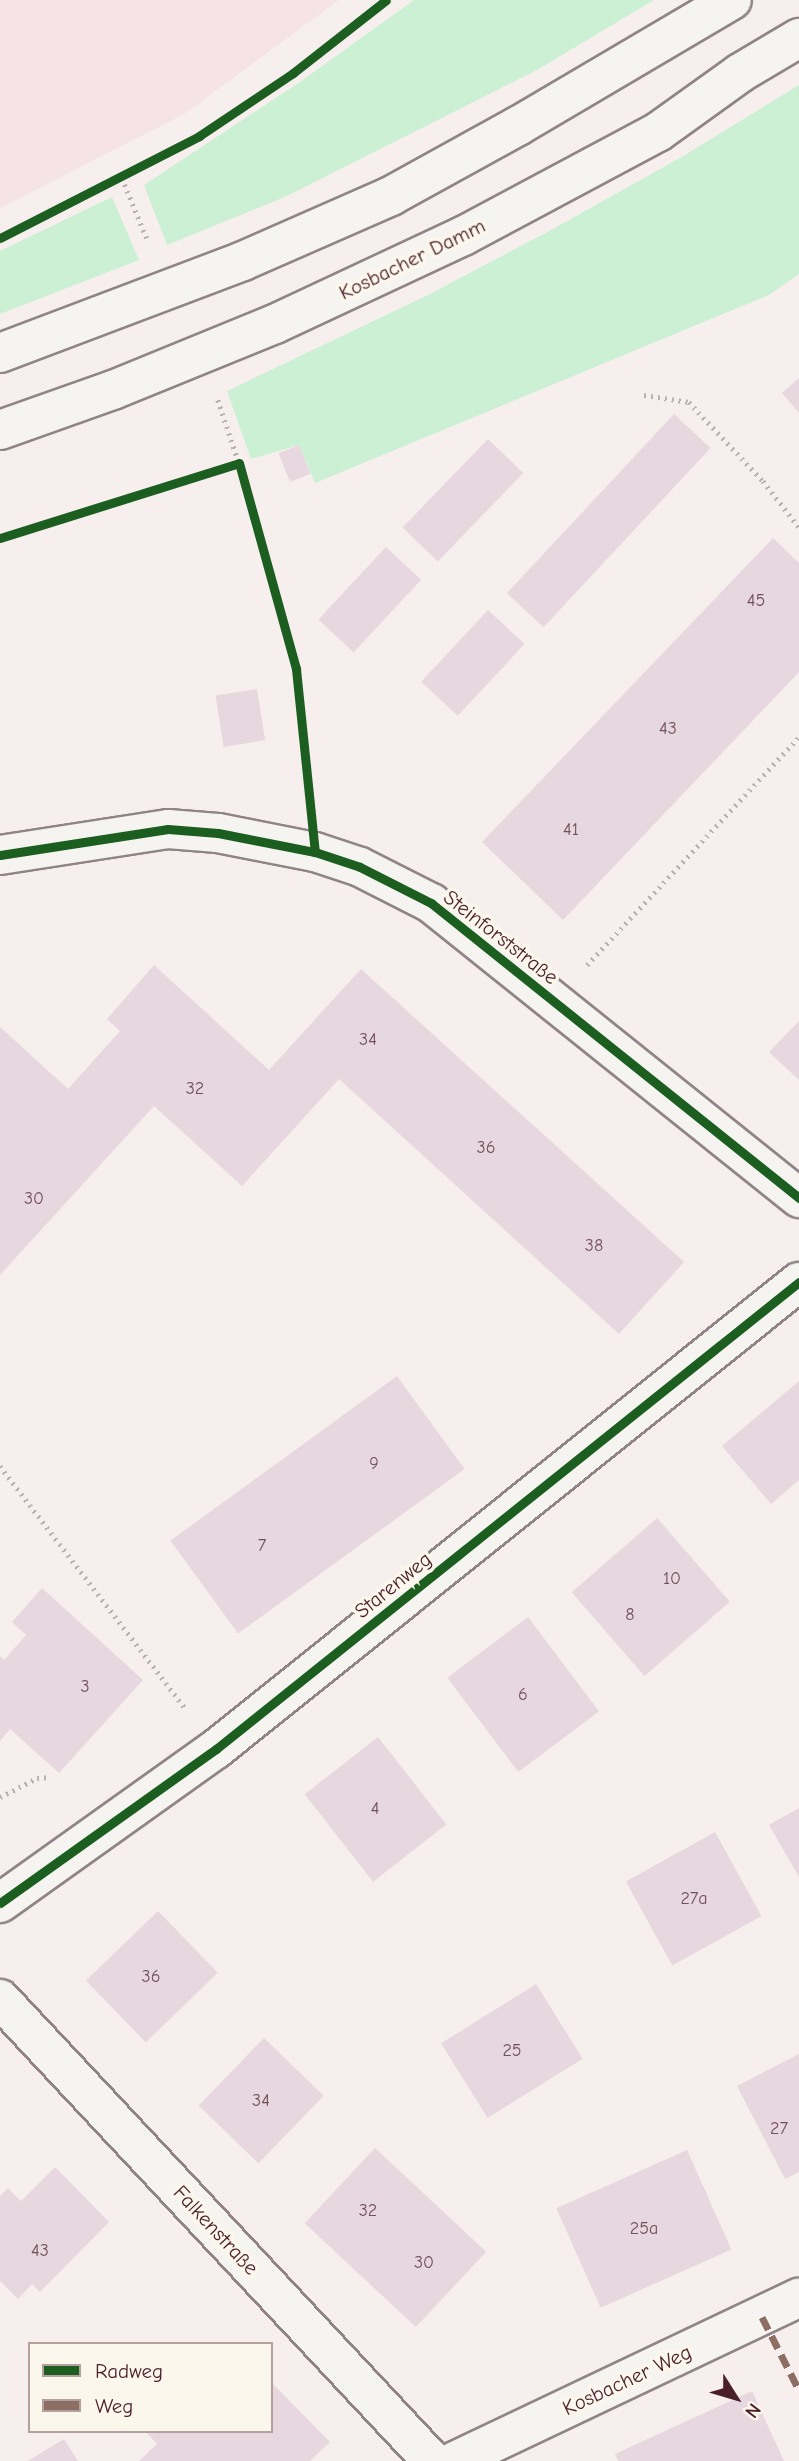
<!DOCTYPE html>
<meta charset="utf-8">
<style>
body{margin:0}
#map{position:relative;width:799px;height:2461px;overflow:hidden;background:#f6efee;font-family:"Comic Neue",sans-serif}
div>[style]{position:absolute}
.built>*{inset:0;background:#f5e3e6}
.green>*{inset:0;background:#ccf0d4}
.building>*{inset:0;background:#e6d8de;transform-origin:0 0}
.path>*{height:4.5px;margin-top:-2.25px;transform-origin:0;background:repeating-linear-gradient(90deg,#b8b2b1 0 2px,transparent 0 7px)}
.roads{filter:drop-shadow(2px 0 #908486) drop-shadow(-2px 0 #908486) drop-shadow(0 2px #908486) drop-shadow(0 -2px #908486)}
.street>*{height:38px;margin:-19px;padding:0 19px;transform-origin:19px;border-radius:19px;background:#f6f4f1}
.secondary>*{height:38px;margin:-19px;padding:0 19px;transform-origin:19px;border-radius:19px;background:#f6f4f1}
.quiet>*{height:7px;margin-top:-3.5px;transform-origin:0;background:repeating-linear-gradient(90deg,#8d6e63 0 14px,transparent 0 21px)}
.cycleway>*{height:9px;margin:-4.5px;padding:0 4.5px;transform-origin:4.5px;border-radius:4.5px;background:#1b5e20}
span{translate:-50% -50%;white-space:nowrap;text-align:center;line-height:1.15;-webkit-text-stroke:7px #fbf7ec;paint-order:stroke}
.number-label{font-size:18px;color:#734f5a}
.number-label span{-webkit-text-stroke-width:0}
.street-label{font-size:21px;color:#4a1f2b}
.legend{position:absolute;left:28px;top:2342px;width:245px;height:91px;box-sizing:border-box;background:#fbf7ec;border:2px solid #b4a19f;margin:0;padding:9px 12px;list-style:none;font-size:21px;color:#4a1f2b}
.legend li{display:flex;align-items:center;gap:14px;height:35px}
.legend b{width:35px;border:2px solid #b4a19f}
.north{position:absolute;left:701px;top:2363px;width:70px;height:70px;-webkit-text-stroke:5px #fbf7ec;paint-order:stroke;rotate:127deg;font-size:19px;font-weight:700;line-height:28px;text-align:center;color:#4a1f2b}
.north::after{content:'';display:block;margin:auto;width:24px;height:32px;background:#4a1f2b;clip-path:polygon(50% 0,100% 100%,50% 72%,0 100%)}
</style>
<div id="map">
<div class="built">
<div style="clip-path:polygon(0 0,339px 0,184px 114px,0 208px)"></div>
</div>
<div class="green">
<div style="clip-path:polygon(414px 0,654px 0,537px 70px,287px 196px,167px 245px,144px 185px,300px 82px)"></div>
<div style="clip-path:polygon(799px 85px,799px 274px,769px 295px,315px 483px,299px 445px,251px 459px,227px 391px,426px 296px,553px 229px,685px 155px)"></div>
<div style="clip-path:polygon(112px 197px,139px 260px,0 314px,0 251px)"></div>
</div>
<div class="building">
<div style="clip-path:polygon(799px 378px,799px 413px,782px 393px)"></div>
<div style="left:674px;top:414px;width:50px;height:245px;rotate:43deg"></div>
<div style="left:488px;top:439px;width:49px;height:123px;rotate:44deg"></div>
<div style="left:299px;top:445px;width:31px;height:22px;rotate:68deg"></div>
<div style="clip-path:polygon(773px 538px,799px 563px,799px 672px,563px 920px,482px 842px)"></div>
<div style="left:386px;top:547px;width:48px;height:99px;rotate:43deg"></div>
<div style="left:488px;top:610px;width:50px;height:98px;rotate:43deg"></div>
<div style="left:257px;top:689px;width:52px;height:42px;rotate:81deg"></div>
<div style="clip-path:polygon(154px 965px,269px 1070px,361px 969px,684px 1262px,619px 1334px,339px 1079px,242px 1186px,154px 1106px,0 1275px,0 1027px,68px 1089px,120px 1031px,107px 1019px)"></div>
<div style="clip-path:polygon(799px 1021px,799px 1080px,769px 1052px)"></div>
<div style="left:397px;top:1376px;width:115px;height:280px;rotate:54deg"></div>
<div style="clip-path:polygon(799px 1381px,799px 1480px,771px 1504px,722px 1446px)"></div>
<div style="left:657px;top:1518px;width:111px;height:113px;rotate:49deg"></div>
<div style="clip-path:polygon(42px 1588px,143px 1680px,59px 1773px,10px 1729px,0 1741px,0 1656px,4px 1660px,26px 1635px,12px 1622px)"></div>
<div style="left:528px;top:1617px;width:118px;height:101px;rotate:53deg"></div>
<div style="left:378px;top:1737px;width:111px;height:93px;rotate:52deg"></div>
<div style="clip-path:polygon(799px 1808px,799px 1877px,769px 1825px)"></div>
<div style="left:715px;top:1832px;width:96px;height:102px;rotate:61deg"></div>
<div style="left:158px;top:1911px;width:86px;height:100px;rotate:46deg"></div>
<div style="left:536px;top:1984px;width:88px;height:112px;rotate:58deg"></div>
<div style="left:264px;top:2038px;width:83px;height:94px;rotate:44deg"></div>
<div style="clip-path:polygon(799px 2054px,799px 2172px,785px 2179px,737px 2086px)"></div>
<div style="left:375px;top:2148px;width:152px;height:103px;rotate:43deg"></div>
<div style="left:687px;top:2150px;width:109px;height:143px;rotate:66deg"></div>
<div style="clip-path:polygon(55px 2167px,109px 2222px,40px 2292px,32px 2284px,18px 2299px,0 2281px,0 2196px,8px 2188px,21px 2201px)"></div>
<div style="clip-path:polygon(271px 2382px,330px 2442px,310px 2461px,139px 2461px,157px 2444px,145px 2431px,271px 2431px)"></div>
<div style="clip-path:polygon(752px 2391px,784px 2461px,618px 2461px,615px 2454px)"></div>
<div style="clip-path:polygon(64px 2439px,78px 2461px,28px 2461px)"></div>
</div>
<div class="path">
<div style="left:122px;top:178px;width:68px;rotate:67.6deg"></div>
<div style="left:644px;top:395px;width:46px;rotate:8.8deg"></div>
<div style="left:689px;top:402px;width:108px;rotate:46.9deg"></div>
<div style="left:763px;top:481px;width:58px;rotate:52deg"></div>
<div style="left:218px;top:400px;width:66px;rotate:71.6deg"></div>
<div style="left:587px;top:965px;width:311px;rotate:-47.1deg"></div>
<div style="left:0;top:1466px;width:306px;rotate:52.6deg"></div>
<div style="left:0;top:1797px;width:42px;rotate:-27.2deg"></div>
<div style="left:37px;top:1778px;width:14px;rotate:-4deg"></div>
</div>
<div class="roads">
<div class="street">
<div style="left:0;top:855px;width:170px;rotate:-8.8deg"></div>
<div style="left:168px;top:829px;width:50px;rotate:4.6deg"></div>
<div style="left:218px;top:833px;width:99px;rotate:11.1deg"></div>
<div style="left:315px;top:852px;width:47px;rotate:18.4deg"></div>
<div style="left:360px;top:867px;width:80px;rotate:26.9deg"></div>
<div style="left:431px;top:903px;width:472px;rotate:38.7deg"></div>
<div style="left:0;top:1903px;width:265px;rotate:-35.5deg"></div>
<div style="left:216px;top:1749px;width:747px;rotate:-38.7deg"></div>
<div style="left:0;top:1999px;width:633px;rotate:46.92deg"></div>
<div style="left:455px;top:2461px;width:381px;rotate:-25.4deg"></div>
</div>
<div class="secondary">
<div style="left:0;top:353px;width:260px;rotate:-20.7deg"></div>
<div style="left:243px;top:261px;width:162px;rotate:-23.7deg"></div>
<div style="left:391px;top:196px;width:145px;rotate:-28.9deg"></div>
<div style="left:518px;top:126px;width:248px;rotate:-30.5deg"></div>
<div style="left:0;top:430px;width:120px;rotate:-19.5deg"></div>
<div style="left:113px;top:390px;width:175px;rotate:-22.2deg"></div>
<div style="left:275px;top:324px;width:208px;rotate:-25.1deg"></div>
<div style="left:463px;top:236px;width:221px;rotate:-28.1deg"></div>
<div style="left:658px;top:132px;width:101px;rotate:-35.7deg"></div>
<div style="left:740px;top:73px;width:69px;rotate:-30.7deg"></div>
</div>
</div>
<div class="quiet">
<div style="left:762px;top:2317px;width:82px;rotate:63.1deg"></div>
</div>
<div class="cycleway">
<div style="left:0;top:238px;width:224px;rotate:-27.1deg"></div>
<div style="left:199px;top:136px;width:113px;rotate:-33.8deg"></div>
<div style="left:293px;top:73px;width:118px;rotate:-38.1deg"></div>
<div style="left:0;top:538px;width:250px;rotate:-17.4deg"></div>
<div style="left:239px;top:463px;width:214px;rotate:74.5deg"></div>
<div style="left:296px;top:669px;width:184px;rotate:84.1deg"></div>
<div style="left:0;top:855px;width:170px;rotate:-8.8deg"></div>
<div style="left:168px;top:829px;width:50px;rotate:4.6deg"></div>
<div style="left:218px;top:833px;width:99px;rotate:11.1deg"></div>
<div style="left:315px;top:852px;width:47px;rotate:18.4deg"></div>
<div style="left:360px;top:867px;width:80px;rotate:26.9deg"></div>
<div style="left:431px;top:903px;width:472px;rotate:38.7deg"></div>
<div style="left:0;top:1903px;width:265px;rotate:-35.5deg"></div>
<div style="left:216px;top:1749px;width:747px;rotate:-38.7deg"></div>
</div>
<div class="number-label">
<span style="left:756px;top:601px">45</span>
<span style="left:668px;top:729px">43</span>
<span style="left:571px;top:830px">41</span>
<span style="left:368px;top:1040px">34</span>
<span style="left:195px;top:1089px">32</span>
<span style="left:486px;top:1148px">36</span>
<span style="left:34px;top:1199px">30</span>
<span style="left:594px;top:1246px">38</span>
<span style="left:374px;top:1464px">9</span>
<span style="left:262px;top:1546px">7</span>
<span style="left:672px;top:1579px">10</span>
<span style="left:630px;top:1615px">8</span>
<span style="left:85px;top:1687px">3</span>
<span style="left:523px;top:1695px">6</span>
<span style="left:375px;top:1809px">4</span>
<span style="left:694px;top:1899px">27a</span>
<span style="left:151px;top:1977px">36</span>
<span style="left:512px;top:2051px">25</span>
<span style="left:261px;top:2101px">34</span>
<span style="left:779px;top:2129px">27</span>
<span style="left:368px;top:2211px">32</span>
<span style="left:644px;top:2229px">25a</span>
<span style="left:40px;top:2251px">43</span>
<span style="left:424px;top:2263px">30</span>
</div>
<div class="street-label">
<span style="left:412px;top:259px;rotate:-26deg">Kosbacher Damm</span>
<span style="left:501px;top:937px;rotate:38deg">Steinforststraße</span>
<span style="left:393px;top:1585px;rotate:-39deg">Starenweg</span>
<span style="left:216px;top:2230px;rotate:47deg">Falkenstraße</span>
<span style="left:627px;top:2380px;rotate:-25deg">Kosbacher Weg</span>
</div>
<ul class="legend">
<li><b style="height:9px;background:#1b5e20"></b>Radweg</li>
<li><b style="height:9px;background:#8d6e63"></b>Weg</li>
</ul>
<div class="north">N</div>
</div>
